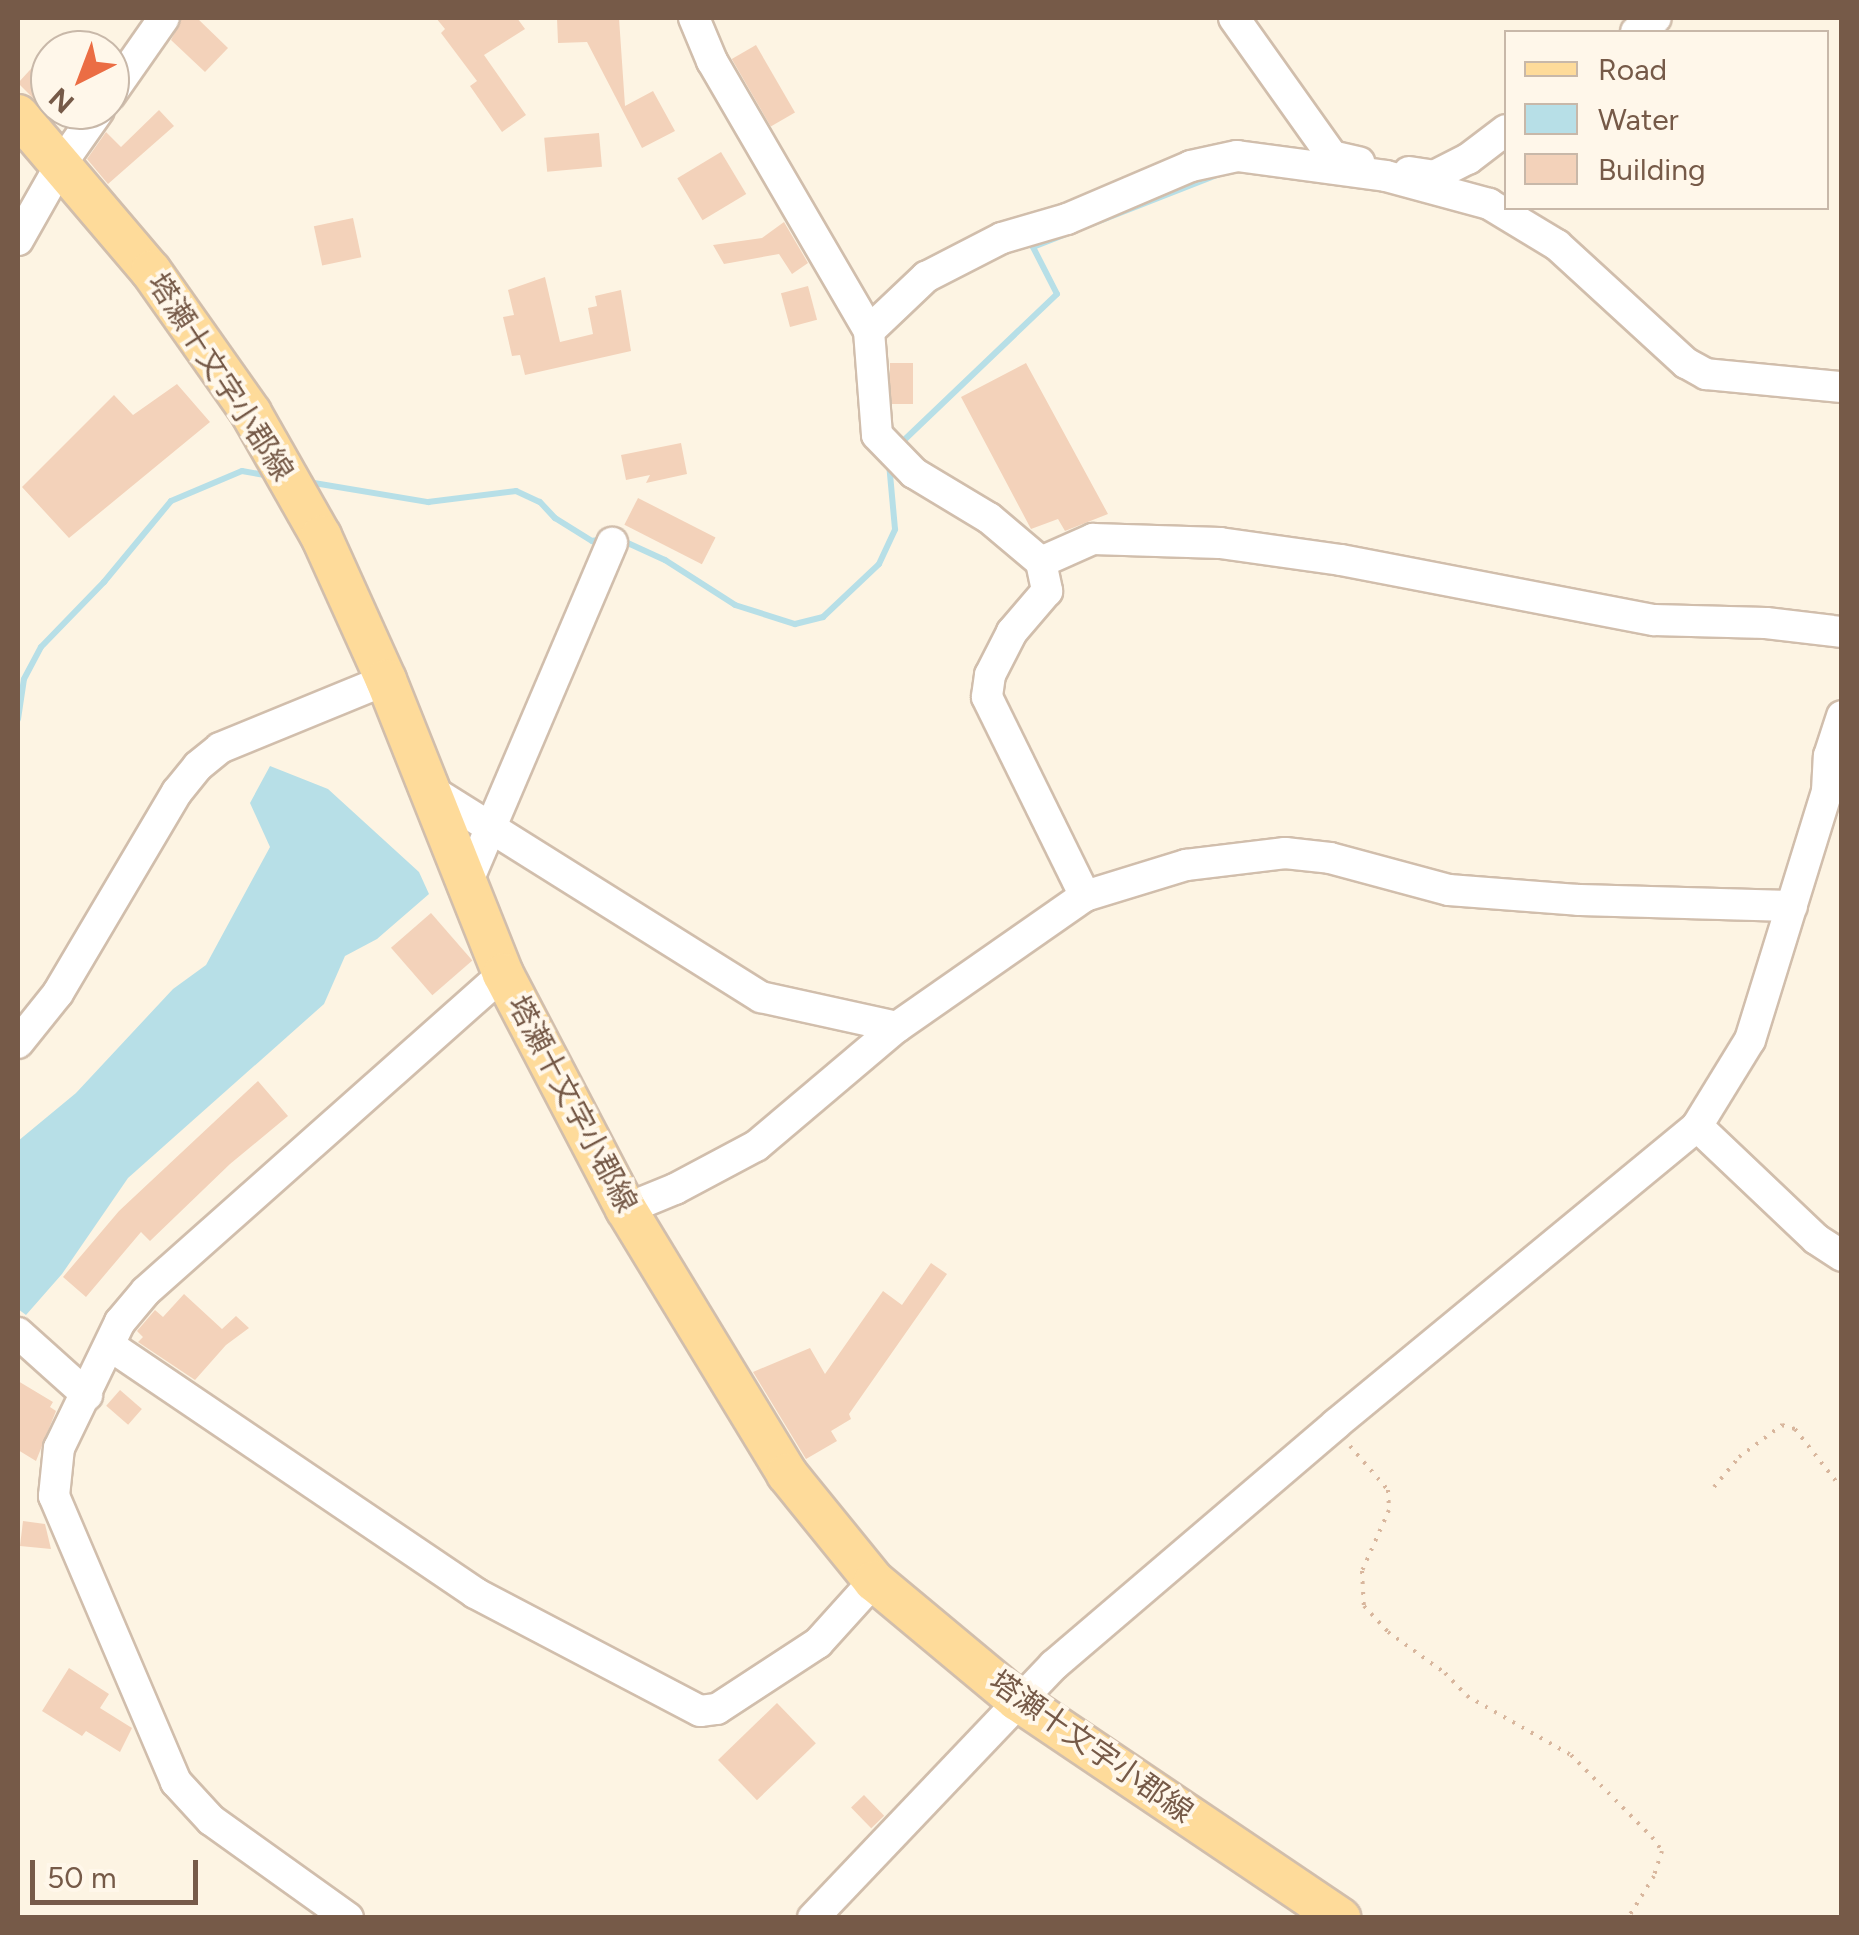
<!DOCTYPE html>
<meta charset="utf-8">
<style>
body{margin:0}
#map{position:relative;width:1859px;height:1935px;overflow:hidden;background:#fdf4e3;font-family:Figtree,"Noto Sans JP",sans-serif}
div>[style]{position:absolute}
.water>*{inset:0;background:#b7dfe7}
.stream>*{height:6px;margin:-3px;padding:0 3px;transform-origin:3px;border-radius:3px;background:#b7dfe7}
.building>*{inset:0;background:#f3d2ba;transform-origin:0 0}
.path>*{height:4px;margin-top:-2px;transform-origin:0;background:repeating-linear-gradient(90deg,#d8b69d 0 2.5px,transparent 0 10.5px)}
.roads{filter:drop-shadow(2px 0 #d1beac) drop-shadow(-2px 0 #d1beac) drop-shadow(0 2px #d1beac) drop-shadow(0 -2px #d1beac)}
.minor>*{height:30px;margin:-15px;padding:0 15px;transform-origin:15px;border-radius:15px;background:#fff}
.major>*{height:40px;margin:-20px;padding:0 20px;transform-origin:20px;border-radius:20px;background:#fedb9a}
span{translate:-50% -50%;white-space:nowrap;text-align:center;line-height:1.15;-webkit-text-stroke:8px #fff7ea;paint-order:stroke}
.street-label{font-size:30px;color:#765a48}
.frame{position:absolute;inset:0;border:20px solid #765a48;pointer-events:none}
.legend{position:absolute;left:1504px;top:30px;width:325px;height:180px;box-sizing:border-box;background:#fff7ea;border:2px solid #c8b8a9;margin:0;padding:12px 18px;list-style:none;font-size:30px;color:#765a48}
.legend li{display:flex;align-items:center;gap:20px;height:50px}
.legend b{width:50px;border:2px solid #c8b8a9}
.north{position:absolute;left:30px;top:30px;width:100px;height:100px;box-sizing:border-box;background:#fff7ea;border:2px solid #c8b8a9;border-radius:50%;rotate:222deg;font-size:28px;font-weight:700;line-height:40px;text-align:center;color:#765a48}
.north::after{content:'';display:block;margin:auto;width:35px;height:45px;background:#eb6d44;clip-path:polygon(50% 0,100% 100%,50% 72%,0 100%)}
.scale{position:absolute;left:30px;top:1860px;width:168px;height:45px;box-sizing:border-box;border:5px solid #765a48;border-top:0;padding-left:12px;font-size:30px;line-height:35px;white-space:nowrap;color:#765a48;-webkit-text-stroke:8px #fff7ea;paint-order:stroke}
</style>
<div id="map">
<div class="water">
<div style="clip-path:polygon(270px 766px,328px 789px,419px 872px,429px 894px,377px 939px,345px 956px,324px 1004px,128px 1178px,62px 1274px,26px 1315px,18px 1309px,18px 1141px,76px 1093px,173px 989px,206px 965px,270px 847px,250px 803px)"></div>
</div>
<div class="stream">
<div style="left:900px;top:444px;width:217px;rotate:-43.7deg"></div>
<div style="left:1057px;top:294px;width:53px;rotate:-117.1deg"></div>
<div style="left:1033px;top:247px;width:203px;rotate:-21.4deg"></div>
<div style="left:308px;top:482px;width:122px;rotate:9.5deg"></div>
<div style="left:428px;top:502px;width:89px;rotate:-7.1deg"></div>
<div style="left:516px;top:491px;width:26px;rotate:25deg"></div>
<div style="left:540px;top:502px;width:22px;rotate:47deg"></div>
<div style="left:555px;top:518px;width:44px;rotate:31.9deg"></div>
<div style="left:592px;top:541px;width:10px;rotate:-11deg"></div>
<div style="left:619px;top:539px;width:51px;rotate:24.5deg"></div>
<div style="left:665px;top:560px;width:83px;rotate:32.7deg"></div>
<div style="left:735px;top:605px;width:63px;rotate:17.6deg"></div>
<div style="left:795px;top:624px;width:29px;rotate:-14deg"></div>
<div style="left:823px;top:617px;width:77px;rotate:-43.4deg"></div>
<div style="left:879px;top:564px;width:38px;rotate:-65deg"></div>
<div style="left:895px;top:529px;width:66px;rotate:-95.2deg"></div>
<div style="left:18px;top:719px;width:40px;rotate:-81.5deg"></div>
<div style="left:24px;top:679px;width:36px;rotate:-62deg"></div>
<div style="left:41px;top:647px;width:91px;rotate:-45.9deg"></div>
<div style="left:104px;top:582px;width:105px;rotate:-50.4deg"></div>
<div style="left:171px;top:501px;width:77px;rotate:-22.9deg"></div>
<div style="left:242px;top:471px;width:29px;rotate:10deg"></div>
</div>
<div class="building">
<div style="clip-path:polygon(182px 18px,197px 18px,228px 48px,205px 72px,171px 40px)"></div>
<div style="clip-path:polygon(436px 18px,517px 18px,525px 29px,484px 55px,526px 115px,502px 132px,470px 86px,477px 81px,441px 33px,445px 29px)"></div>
<div style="clip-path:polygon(557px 18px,619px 18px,625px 106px,653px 91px,675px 131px,642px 148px,587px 42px,558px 43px)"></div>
<div style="left:756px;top:45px;width:78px;height:28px;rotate:60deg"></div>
<div style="clip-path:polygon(40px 59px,50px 69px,50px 115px,18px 83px)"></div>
<div style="clip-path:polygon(159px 110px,174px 126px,108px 184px,87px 159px,106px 132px,121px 147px)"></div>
<div style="left:599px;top:133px;width:34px;height:55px;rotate:85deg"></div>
<div style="left:721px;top:152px;width:49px;height:51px;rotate:59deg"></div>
<div style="left:353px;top:218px;width:40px;height:40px;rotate:78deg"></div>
<div style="clip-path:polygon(784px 222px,808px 263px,792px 274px,779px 254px,724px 264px,713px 245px,762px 238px)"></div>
<div style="clip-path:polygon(545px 277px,560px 342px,593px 334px,588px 308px,597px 306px,595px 296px,621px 290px,631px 351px,525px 375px,520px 355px,512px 356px,503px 317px,514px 315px,508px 290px)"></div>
<div style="left:808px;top:286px;width:35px;height:28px;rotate:75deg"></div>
<div style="left:890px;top:363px;width:23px;height:41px"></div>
<div style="clip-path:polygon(1026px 363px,1108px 514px,1065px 531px,1058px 519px,1031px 529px,961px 397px)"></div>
<div style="clip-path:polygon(177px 384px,210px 422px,69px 538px,22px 487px,114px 395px,133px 415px)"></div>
<div style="clip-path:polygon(681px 443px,687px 474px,646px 483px,650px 475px,626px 480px,621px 455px)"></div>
<div style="left:638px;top:498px;width:87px;height:30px;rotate:27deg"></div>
<div style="left:431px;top:913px;width:63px;height:53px;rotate:49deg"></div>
<div style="clip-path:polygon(258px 1081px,288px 1116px,230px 1164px,150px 1241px,141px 1232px,86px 1297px,63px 1277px,119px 1211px)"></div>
<div style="clip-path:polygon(931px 1263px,947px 1274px,849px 1414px,851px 1419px,831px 1431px,837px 1441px,806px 1459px,753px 1372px,810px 1348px,825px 1374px,883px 1291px,902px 1305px)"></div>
<div style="clip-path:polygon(184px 1294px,222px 1329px,236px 1316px,249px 1328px,226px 1345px,195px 1380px,138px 1342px,143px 1337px,137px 1331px,155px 1310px,163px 1317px)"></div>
<div style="clip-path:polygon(18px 1381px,53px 1402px,50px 1407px,56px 1411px,36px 1461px,18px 1450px)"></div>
<div style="left:120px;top:1390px;width:29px;height:21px;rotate:41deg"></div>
<div style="clip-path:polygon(23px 1521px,45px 1524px,51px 1549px,20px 1546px)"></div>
<div style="clip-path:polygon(69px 1668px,109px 1694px,100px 1708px,132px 1728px,120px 1752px,86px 1731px,82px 1736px,42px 1711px)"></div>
<div style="left:777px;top:1703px;width:56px;height:82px;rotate:46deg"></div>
<div style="left:864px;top:1795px;width:29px;height:18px;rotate:46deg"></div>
</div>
<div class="path">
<div style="left:1350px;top:1446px;width:58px;rotate:49.2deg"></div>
<div style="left:1388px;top:1490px;width:20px;rotate:87deg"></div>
<div style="left:1389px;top:1510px;width:67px;rotate:113.9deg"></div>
<div style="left:1362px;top:1571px;width:35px;rotate:87deg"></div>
<div style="left:1364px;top:1606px;width:35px;rotate:47deg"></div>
<div style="left:1388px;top:1632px;width:70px;rotate:35.7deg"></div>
<div style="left:1445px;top:1673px;width:32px;rotate:46deg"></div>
<div style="left:1467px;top:1696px;width:120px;rotate:29.6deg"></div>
<div style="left:1571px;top:1755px;width:115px;rotate:45.4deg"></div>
<div style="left:1652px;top:1837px;width:17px;rotate:54deg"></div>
<div style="left:1662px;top:1851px;width:26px;rotate:108deg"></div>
<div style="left:1654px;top:1876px;width:49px;rotate:121.8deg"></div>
<div style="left:1714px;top:1487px;width:39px;rotate:-50deg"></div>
<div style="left:1739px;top:1457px;width:54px;rotate:-36.7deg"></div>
<div style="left:1782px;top:1425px;width:14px;rotate:17deg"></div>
<div style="left:1795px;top:1429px;width:76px;rotate:51.9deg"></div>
</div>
<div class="roads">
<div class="minor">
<div style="left:694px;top:18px;width:47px;rotate:67.3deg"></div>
<div style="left:712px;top:61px;width:312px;rotate:59.8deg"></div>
<div style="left:869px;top:331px;width:104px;rotate:85.6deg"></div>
<div style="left:877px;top:435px;width:53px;rotate:45.8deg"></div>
<div style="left:914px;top:473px;width:87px;rotate:31deg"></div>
<div style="left:989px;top:518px;width:68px;rotate:40.2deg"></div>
<div style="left:1041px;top:562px;width:30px;rotate:78deg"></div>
<div style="left:1047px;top:591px;width:54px;rotate:130.5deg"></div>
<div style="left:1012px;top:632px;width:48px;rotate:117.1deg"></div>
<div style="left:990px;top:675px;width:22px;rotate:98deg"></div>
<div style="left:987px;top:697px;width:222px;rotate:63.8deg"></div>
<div style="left:1234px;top:18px;width:169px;rotate:54.6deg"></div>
<div style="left:1332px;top:156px;width:28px;rotate:13deg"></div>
<div style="left:1636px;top:32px;width:24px;rotate:-35deg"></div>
<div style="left:110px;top:95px;width:94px;rotate:-55deg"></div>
<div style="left:1409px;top:172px;width:25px;rotate:9deg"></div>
<div style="left:1434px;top:176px;width:38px;rotate:-27deg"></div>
<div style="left:1468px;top:159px;width:48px;rotate:-37.3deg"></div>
<div style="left:18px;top:240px;width:87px;rotate:-60.5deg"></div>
<div style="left:61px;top:164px;width:66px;rotate:-54.9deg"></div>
<div style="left:869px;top:331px;width:79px;rotate:-43.5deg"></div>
<div style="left:926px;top:277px;width:85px;rotate:-27.2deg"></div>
<div style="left:1002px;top:238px;width:68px;rotate:-16.3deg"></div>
<div style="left:1067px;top:219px;width:135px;rotate:-23.1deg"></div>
<div style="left:1191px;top:166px;width:47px;rotate:-12.3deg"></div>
<div style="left:1237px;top:156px;width:150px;rotate:7.6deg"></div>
<div style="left:1386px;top:176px;width:107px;rotate:15.2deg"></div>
<div style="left:1489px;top:204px;width:79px;rotate:31.1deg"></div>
<div style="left:1557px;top:245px;width:175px;rotate:42.5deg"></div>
<div style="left:1686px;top:363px;width:23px;rotate:29deg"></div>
<div style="left:1706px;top:374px;width:137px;rotate:5.5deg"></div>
<div style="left:1041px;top:562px;width:57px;rotate:-23.9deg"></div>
<div style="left:1093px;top:539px;width:127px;rotate:1.8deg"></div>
<div style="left:1220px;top:543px;width:122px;rotate:8deg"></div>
<div style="left:1341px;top:560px;width:319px;rotate:10.9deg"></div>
<div style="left:1654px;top:620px;width:112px;rotate:1.5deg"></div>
<div style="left:1766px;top:623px;width:77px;rotate:6.8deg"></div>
<div style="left:429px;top:789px;width:392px;rotate:32.1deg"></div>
<div style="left:761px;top:997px;width:139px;rotate:12.4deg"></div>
<div style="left:467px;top:883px;width:370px;rotate:-66.9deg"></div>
<div style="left:18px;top:1043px;width:64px;rotate:-51.3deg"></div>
<div style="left:58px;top:993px;width:234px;rotate:-59.4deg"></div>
<div style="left:177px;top:792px;width:33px;rotate:-51deg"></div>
<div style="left:198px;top:766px;width:28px;rotate:-39deg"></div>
<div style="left:220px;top:748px;width:179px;rotate:-22.3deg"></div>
<div style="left:1697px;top:1126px;width:164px;rotate:43.5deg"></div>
<div style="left:1816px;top:1239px;width:31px;rotate:33deg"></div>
<div style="left:626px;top:1209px;width:53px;rotate:-22.2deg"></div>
<div style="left:675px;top:1189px;width:92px;rotate:-28deg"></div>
<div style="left:756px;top:1146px;width:185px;rotate:-40.2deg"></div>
<div style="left:897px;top:1027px;width:229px;rotate:-34.9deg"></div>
<div style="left:1085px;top:896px;width:106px;rotate:-17.1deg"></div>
<div style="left:1186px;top:865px;width:100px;rotate:-6.9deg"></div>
<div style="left:1285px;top:853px;width:45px;rotate:6.3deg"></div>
<div style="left:1330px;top:858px;width:123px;rotate:15.1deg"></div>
<div style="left:1449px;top:890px;width:129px;rotate:4.4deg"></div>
<div style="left:1578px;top:900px;width:214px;rotate:1.6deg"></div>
<div style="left:18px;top:1333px;width:93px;rotate:41.9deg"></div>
<div style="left:112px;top:1347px;width:439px;rotate:34.1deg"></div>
<div style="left:475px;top:1593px;width:254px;rotate:27.7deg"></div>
<div style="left:700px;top:1711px;width:17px;rotate:-7deg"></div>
<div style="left:717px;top:1709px;width:121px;rotate:-33.2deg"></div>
<div style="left:818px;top:1643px;width:84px;rotate:-47.9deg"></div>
<div style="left:348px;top:1918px;width:168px;rotate:-144.4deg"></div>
<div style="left:211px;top:1820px;width:52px;rotate:-132.6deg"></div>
<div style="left:176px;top:1782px;width:311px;rotate:-113.1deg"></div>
<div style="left:54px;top:1496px;width:48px;rotate:-84.1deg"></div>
<div style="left:59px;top:1448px;width:140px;rotate:-64.2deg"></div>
<div style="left:120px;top:1322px;width:40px;rotate:-50deg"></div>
<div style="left:146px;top:1291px;width:477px;rotate:-41.6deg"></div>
<div style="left:813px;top:1918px;width:349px;rotate:-46.4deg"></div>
<div style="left:1054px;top:1665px;width:371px;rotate:-40.5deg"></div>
<div style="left:1336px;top:1424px;width:468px;rotate:-39.5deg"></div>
<div style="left:1697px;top:1126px;width:101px;rotate:-58.4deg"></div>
<div style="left:1750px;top:1040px;width:261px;rotate:-72.8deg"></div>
<div style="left:1827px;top:791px;width:35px;rotate:-87deg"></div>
<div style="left:1829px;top:756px;width:42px;rotate:-72deg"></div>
</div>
<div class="major">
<div style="left:18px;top:115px;width:205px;rotate:49.6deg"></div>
<div style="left:151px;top:271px;width:174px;rotate:54.8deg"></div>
<div style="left:251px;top:413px;width:142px;rotate:60.4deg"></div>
<div style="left:321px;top:536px;width:158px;rotate:65.7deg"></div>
<div style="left:386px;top:680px;width:316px;rotate:68.3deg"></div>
<div style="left:503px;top:974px;width:265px;rotate:62.4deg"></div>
<div style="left:626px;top:1209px;width:310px;rotate:58.7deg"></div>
<div style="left:787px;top:1474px;width:138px;rotate:50.9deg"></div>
<div style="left:874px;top:1581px;width:186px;rotate:39.8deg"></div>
<div style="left:1017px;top:1700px;width:390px;rotate:34deg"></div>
</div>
</div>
<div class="street-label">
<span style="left:220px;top:377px;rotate:57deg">塔瀬十文字小郡線</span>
<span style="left:572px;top:1104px;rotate:62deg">塔瀬十文字小郡線</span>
<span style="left:1091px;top:1747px;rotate:35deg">塔瀬十文字小郡線</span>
</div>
<div class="frame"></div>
<ul class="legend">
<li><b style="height:12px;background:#fedb9a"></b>Road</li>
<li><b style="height:28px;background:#b7dfe7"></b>Water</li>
<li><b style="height:28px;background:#f3d2ba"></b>Building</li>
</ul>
<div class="north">N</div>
<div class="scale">50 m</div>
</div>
